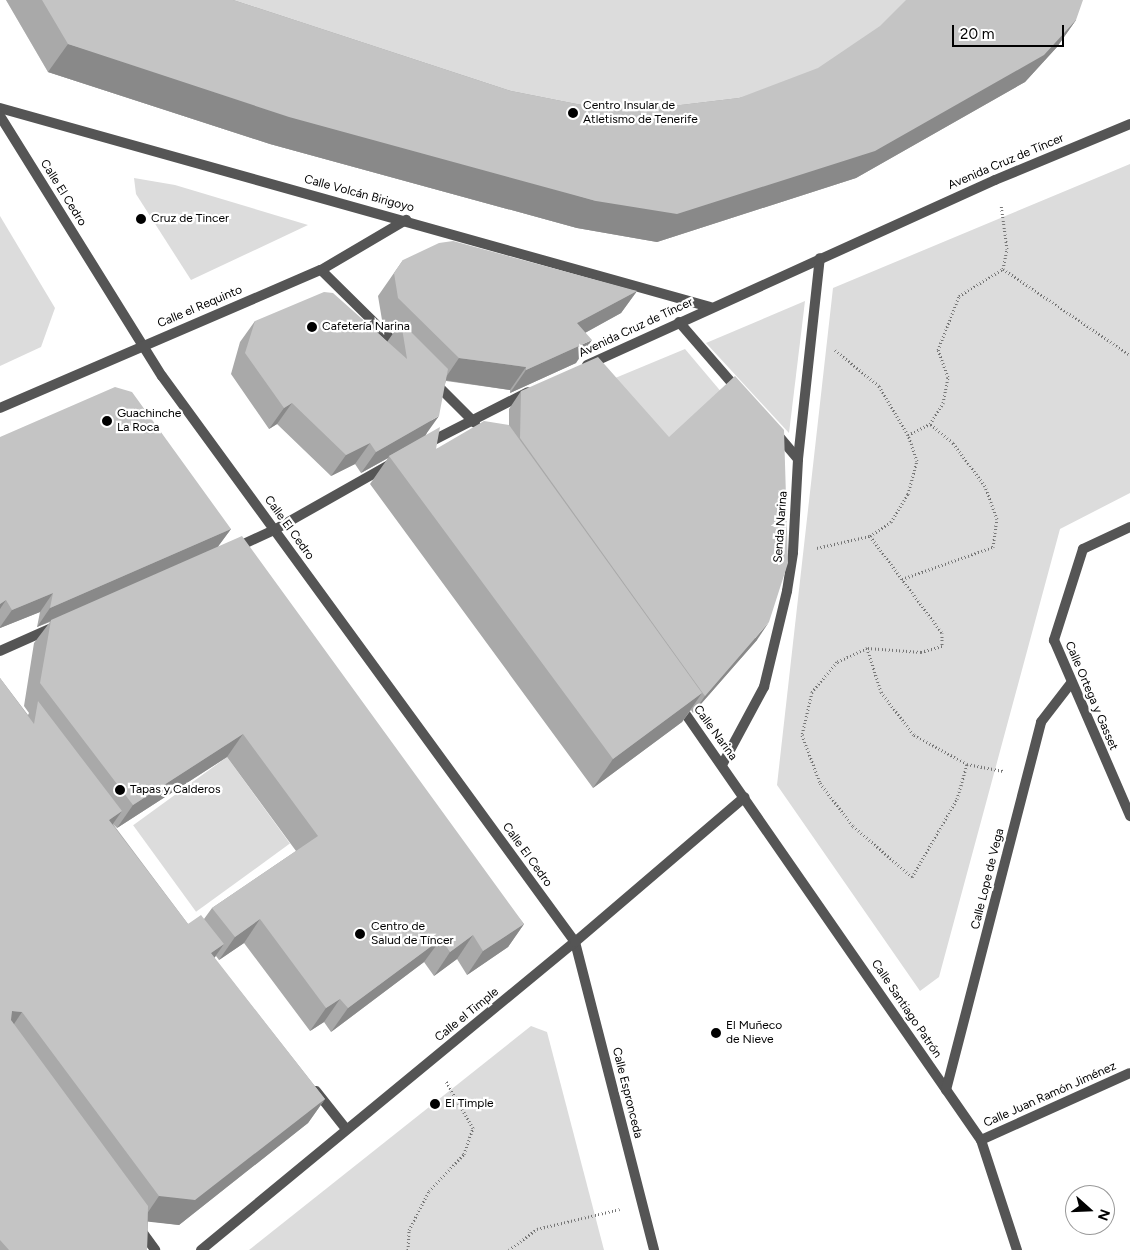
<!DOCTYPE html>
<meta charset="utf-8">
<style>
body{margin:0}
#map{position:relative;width:1130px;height:1250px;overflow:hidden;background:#fff;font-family:Figtree,sans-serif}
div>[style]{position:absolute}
.green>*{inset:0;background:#dcdcdc;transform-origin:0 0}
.path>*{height:3px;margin-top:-1.5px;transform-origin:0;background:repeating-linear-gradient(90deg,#777 0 1px,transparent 0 3.5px)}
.street>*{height:10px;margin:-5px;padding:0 5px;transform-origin:5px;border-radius:5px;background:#555}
.wall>*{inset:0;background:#a9a9a9}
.shaded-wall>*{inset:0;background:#898989}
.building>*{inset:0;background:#c4c4c4}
.dots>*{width:14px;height:14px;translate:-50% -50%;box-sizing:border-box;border:2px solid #fff;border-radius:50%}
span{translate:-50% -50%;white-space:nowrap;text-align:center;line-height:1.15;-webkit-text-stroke:4.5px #fff;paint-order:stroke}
.poi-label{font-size:12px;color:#000}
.left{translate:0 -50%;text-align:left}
.street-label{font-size:12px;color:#000}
.north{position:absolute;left:1065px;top:1185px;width:50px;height:50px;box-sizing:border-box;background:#fff;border:1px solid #999;border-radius:50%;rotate:110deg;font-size:14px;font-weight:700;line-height:20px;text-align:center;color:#000}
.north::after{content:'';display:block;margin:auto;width:18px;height:22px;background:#000;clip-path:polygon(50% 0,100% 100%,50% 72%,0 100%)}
.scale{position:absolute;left:952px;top:25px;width:112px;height:22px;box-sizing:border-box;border:2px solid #000;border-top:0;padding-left:6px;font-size:15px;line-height:18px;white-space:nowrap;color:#000;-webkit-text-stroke:4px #fff;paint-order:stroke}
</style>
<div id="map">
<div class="green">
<div style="clip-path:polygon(6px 0,1074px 0,577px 228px,270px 144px,48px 72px)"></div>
<div style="clip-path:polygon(1130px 164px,1130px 493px,1060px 529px,939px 977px,920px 991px,777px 785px,833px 288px)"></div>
<div style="clip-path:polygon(134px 178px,175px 185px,308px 225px,191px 280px,136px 194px)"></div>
<div style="clip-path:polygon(0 216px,55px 308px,41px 347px,0 366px)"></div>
<div style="clip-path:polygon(805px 301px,789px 433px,706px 343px)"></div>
<div style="clip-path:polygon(685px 349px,723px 394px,657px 454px,596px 386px)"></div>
<div style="left:227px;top:757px;width:107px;height:116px;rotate:54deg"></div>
<div style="clip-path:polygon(531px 1026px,547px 1032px,604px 1250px,249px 1250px)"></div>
</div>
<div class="path">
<div style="left:1003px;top:269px;width:153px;rotate:34.1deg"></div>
<div style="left:908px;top:435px;width:25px;rotate:-27deg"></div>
<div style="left:930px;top:424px;width:25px;rotate:-58deg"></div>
<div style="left:943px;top:403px;width:26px;rotate:-79deg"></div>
<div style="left:948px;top:377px;width:29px;rotate:-110deg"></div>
<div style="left:938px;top:350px;width:58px;rotate:-68.7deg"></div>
<div style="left:959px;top:296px;width:52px;rotate:-31.5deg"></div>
<div style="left:1003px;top:269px;width:20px;rotate:-79deg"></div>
<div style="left:1007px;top:249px;width:45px;rotate:-97.6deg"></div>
<div style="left:870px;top:536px;width:121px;rotate:53.4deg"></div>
<div style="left:942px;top:633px;width:13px;rotate:90deg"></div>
<div style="left:942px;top:646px;width:22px;rotate:164deg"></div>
<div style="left:921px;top:652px;width:54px;rotate:-175.8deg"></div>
<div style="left:867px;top:648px;width:33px;rotate:155deg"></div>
<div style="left:837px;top:662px;width:39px;rotate:130deg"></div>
<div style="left:812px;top:692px;width:44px;rotate:103.1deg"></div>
<div style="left:802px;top:735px;width:51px;rotate:69.4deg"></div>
<div style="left:820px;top:783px;width:54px;rotate:52.5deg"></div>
<div style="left:853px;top:826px;width:78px;rotate:40.8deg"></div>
<div style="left:912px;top:877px;width:90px;rotate:-60deg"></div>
<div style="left:957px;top:799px;width:36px;rotate:-74deg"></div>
<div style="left:817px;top:548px;width:54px;rotate:-12.8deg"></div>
<div style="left:870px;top:536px;width:25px;rotate:-34deg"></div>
<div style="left:891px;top:522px;width:33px;rotate:-59deg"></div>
<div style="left:908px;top:494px;width:34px;rotate:-75deg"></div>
<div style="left:917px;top:461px;width:28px;rotate:-109deg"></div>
<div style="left:908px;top:435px;width:57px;rotate:-120.6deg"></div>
<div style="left:879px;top:386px;width:57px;rotate:-140.7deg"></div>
<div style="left:902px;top:579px;width:96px;rotate:-19.4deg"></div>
<div style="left:993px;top:547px;width:28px;rotate:-82deg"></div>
<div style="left:997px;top:519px;width:35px;rotate:-110deg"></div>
<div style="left:985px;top:486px;width:54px;rotate:-126.7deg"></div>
<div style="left:953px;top:443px;width:30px;rotate:-140deg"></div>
<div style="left:867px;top:648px;width:46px;rotate:72.3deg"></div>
<div style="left:881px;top:692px;width:54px;rotate:52.5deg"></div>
<div style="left:914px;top:735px;width:60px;rotate:28.7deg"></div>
<div style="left:967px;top:764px;width:37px;rotate:11deg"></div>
<div style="left:408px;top:1250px;width:20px;rotate:-87deg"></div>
<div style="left:409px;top:1230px;width:44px;rotate:-62.9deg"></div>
<div style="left:429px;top:1191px;width:51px;rotate:-46.6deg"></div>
<div style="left:464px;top:1154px;width:28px;rotate:-71deg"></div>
<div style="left:473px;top:1128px;width:54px;rotate:-119.9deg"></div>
<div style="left:509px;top:1250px;width:35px;rotate:-37deg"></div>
<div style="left:537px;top:1229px;width:85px;rotate:-13.5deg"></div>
</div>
<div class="street">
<div style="left:0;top:108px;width:737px;rotate:15.66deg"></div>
<div style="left:0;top:116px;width:306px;rotate:58.1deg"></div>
<div style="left:162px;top:376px;width:701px;rotate:53.88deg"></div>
<div style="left:575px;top:942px;width:318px;rotate:75.6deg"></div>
<div style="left:321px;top:270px;width:110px;rotate:44.6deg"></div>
<div style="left:679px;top:322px;width:90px;rotate:49.1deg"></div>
<div style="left:587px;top:365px;width:448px;rotate:-24.4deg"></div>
<div style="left:995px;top:180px;width:146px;rotate:-22.5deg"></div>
<div style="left:434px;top:382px;width:58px;rotate:45deg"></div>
<div style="left:0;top:408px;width:349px;rotate:-23.3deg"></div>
<div style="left:321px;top:270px;width:99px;rotate:-30.5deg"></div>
<div style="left:428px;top:443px;width:112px;rotate:-27deg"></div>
<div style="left:798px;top:459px;width:202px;rotate:-83.8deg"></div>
<div style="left:1130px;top:527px;width:52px;rotate:154.9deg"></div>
<div style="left:1083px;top:549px;width:96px;rotate:107.7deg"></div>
<div style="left:1054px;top:640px;width:192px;rotate:66.6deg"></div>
<div style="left:235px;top:548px;width:43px;rotate:-24.8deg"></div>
<div style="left:274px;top:530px;width:132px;rotate:-29.5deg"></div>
<div style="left:0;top:651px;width:59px;rotate:-24deg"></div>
<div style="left:680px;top:706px;width:528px;rotate:55.26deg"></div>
<div style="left:981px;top:1140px;width:116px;rotate:71.9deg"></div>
<div style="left:722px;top:765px;width:89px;rotate:-61.7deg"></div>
<div style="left:764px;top:687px;width:99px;rotate:-76.5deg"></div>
<div style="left:787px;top:591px;width:39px;rotate:-81deg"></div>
<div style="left:793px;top:552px;width:93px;rotate:-86.9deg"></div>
<div style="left:798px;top:459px;width:34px;rotate:-130deg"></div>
<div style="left:946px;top:1090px;width:380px;rotate:-75.5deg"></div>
<div style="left:1041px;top:722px;width:49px;rotate:-52.4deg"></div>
<div style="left:316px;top:1091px;width:48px;rotate:51.7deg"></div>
<div style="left:981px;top:1140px;width:163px;rotate:-24.2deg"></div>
<div style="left:140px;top:1229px;width:26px;rotate:54deg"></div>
<div style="left:201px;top:1250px;width:484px;rotate:-39.5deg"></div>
<div style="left:575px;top:942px;width:223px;rotate:-40.5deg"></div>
</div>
<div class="wall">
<div style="clip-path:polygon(6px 0,233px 0,511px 91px,602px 109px,664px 107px,739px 98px,1076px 20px,1057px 47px,1025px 82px,856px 178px,657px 242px,577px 228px,270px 144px,48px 72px)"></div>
<div style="clip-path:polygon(403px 260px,637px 291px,621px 313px,585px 333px,576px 363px,510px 393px,510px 390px,446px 381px,426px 435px,436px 449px,509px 425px,509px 409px,521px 391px,757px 640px,693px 713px,691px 710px,682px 722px,593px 788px,370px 484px,388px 458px,361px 473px,355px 464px,331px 476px,277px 424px,269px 429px,231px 374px,240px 342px,255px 321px,387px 342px,394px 332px,382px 320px,378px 296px)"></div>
<div style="clip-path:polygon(evenodd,0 437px,231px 529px,218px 546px,524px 924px,508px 947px,467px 975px,457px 959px,434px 976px,424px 962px,331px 1032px,324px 1022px,310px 1031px,244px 943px,219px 960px,216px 956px,214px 958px,325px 1099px,308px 1123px,179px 1225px,148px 1221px,147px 1250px,0 1250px,0 678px,28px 715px,29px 713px,24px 706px,34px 643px,50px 622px,37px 627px,40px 612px,0 628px,0 437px,227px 757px,296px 851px,212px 908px,204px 919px,188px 924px,113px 824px,117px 828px,227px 757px)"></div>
</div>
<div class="shaded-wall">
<div style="clip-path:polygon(1076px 20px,1057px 47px,1025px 82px,856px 178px,657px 242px,577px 228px,270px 144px,48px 72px,68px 44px,596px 201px)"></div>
<div style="clip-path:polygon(637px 291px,621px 313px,561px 346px,577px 323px)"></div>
<div style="clip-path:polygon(592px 340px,576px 363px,510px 393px,526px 370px)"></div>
<div style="clip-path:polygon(459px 358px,526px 367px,510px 390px,444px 380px)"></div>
<div style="clip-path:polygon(292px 403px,277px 424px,269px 429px,284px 408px)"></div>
<div style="clip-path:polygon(439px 416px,424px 437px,389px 456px,388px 458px,361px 473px,376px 452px)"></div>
<div style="clip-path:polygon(370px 443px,355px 464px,331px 476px,346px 455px)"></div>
<div style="clip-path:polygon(231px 529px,217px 548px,37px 627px,50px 608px)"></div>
<div style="clip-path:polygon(53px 593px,40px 612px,0 628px,0 627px,12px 610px)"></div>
<div style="clip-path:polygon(6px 600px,0 609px,0 604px)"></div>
<div style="clip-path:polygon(769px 622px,757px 640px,693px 713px,705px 696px)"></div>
<div style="clip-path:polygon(702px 693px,682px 722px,593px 788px,613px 759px)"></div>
<div style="clip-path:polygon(243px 734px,227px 757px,117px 828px,133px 805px)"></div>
<div style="clip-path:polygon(122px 811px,105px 835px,109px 820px)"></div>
<div style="clip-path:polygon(260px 919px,244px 943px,219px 960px,235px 937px)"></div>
<div style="clip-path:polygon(524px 924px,508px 947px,467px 975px,483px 951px)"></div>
<div style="clip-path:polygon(473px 935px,457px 959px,434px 976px,450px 952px)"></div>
<div style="clip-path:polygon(441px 939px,424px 962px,331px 1032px,348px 1008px)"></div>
<div style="clip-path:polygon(224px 944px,207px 968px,211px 953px)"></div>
<div style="clip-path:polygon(340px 999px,324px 1022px,310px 1031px,326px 1008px)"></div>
<div style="clip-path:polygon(12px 1011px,22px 1012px,6px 1036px)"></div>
<div style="clip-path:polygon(325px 1099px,308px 1123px,179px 1225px,142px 1221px,159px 1196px)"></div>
</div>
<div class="building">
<div style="clip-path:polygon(42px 0,233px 0,511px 91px,602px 109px,664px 107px,739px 98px,818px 68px,880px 26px,906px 0,1083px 0,1076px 20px,1044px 55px,875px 151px,677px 214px,596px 201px,289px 117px,68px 44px)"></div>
<div style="clip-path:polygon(453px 241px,637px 291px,577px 323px,592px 340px,526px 370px,526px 367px,459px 358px,398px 298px,394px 273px,403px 260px,439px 243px)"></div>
<div style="clip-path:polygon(324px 292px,333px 293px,407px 359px,401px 322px,448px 369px,439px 416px,376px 452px,370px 443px,346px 455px,292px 403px,284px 408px,245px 353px,255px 321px)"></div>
<div style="clip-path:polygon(598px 357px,669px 437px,735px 376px,784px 430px,788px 563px,769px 622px,705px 696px,520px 438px,521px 391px)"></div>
<div style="clip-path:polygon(115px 387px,132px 392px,231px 529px,50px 608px,53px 593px,12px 610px,6px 600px,0 604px,0 437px)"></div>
<div style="clip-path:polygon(484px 421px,509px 425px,702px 693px,613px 759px,389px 456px,440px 427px,436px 449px)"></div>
<div style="clip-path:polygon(242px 536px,524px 924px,483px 951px,473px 935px,450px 952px,441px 939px,348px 1008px,340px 999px,326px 1008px,260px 919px,235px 937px,212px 908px,318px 836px,243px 734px,133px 805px,40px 683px,51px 620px)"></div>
<div style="clip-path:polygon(0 678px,34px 724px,38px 701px,122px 811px,109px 820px,188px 924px,201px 915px,224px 944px,211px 953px,325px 1099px,195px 1200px,159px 1196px,22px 1012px,12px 1011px,11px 1020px,148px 1206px,147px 1250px,9px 1250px,0 1240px)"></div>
</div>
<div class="dots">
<div style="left:573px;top:113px;background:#000"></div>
<div style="left:141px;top:219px;background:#000"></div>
<div style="left:312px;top:327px;background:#000"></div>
<div style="left:107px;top:421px;background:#000"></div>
<div style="left:120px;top:790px;background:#000"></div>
<div style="left:360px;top:934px;background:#000"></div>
<div style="left:716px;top:1033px;background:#000"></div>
<div style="left:435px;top:1104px;background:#000"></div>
</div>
<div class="poi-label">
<span class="left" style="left:583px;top:113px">Centro Insular de<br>Atletismo de Tenerife</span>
<span class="left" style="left:151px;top:219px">Cruz de Tincer</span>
<span class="left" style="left:322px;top:327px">Cafetería Narina</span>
<span class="left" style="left:117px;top:421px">Guachinche<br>La Roca</span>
<span class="left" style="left:130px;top:790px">Tapas y Calderos</span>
<span class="left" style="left:371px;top:934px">Centro de<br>Salud de Tíncer</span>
<span class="left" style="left:726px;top:1033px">El Muñeco<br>de Nieve</span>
<span class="left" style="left:445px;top:1104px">El Timple</span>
</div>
<div class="street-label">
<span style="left:1006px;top:162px;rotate:-23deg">Avenida Cruz de Tíncer</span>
<span style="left:63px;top:193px;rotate:58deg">Calle El Cedro</span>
<span style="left:359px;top:194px;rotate:15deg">Calle Volcán Birigoyo</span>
<span style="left:200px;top:307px;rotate:-23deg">Calle el Requinto</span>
<span style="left:636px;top:328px;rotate:-25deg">Avenida Cruz de Tíncer</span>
<span style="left:781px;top:527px;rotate:-86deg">Senda Narina</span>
<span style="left:289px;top:528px;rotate:54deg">Calle El Cedro</span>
<span style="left:1091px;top:696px;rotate:67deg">Calle Ortega y Gasset</span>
<span style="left:715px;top:733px;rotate:54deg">Calle Narina</span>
<span style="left:527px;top:855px;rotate:54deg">Calle El Cedro</span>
<span style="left:988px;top:879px;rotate:-76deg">Calle Lope de Vega</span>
<span style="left:906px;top:1009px;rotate:56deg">Calle Santiago Patrón</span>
<span style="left:467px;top:1015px;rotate:-39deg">Calle el Timple</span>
<span style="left:627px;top:1093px;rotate:76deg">Calle Espronceda</span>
<span style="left:1050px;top:1095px;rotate:-24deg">Calle Juan Ramón Jiménez</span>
</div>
<div class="north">N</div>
<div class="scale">20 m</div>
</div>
